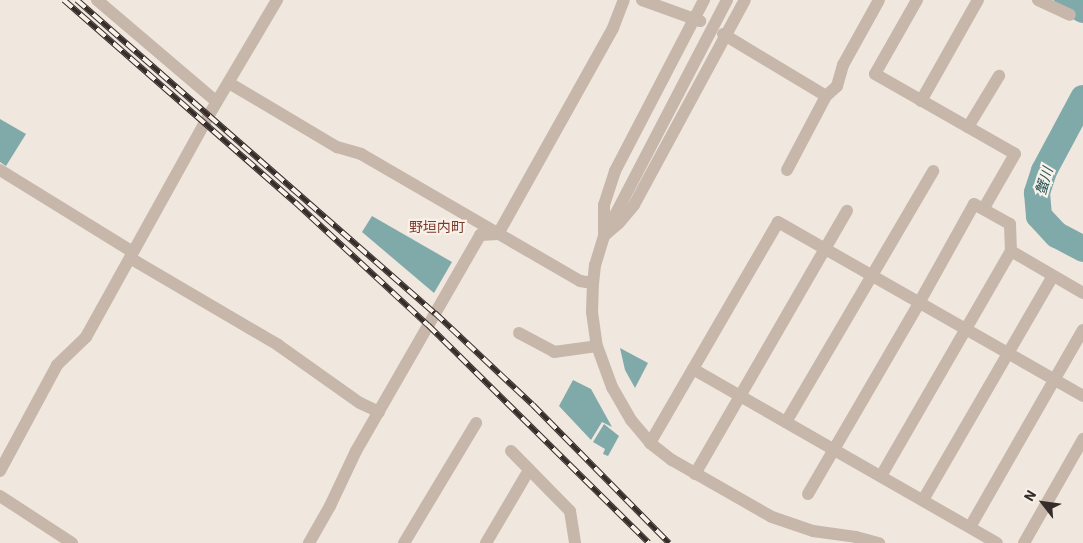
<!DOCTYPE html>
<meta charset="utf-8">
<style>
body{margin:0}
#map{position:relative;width:1083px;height:543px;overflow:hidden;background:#f0e7de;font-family:"IBM Plex Sans","Noto Sans JP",sans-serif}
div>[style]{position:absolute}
.water>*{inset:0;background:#80aaaa}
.river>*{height:26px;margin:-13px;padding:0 13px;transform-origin:13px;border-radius:13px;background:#80aaaa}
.minor>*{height:12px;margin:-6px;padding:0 6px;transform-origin:6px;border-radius:6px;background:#c7b7ab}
.tertiary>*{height:12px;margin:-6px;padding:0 6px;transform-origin:6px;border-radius:6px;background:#c7b7ab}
.rail>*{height:5.5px;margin-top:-2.75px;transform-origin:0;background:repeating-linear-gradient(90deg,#f8f1ea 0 11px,#362d2a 0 22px);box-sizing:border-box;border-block:1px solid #362d2a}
span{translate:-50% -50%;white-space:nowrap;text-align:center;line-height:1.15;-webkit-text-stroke:4.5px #f8f1ea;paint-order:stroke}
.water-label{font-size:14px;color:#235253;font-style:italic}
.neighbourhood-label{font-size:14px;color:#7c3a2b}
.north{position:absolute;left:1018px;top:478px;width:50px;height:50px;-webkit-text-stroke:4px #f8f1ea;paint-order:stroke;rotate:300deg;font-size:14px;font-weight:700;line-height:20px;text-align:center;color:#362d2a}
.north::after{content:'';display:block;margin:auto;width:18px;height:22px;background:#362d2a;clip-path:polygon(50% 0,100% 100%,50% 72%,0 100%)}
</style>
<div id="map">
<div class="water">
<div style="clip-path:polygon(0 119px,26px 134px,6px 166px,0 162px)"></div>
<div style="clip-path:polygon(372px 216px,452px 262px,434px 293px,362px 232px)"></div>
<div style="clip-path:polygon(620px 348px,648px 363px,635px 388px,625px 370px)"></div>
<div style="clip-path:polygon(573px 380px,591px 389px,612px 427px,602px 422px,591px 440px,559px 406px)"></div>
<div style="clip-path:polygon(604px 424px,619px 436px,608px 456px,603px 454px,605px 449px,593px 442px)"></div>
</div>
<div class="river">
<div style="left:1067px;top:0;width:19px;rotate:32deg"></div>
<div style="left:1083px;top:98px;width:83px;rotate:118.1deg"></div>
<div style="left:1044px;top:171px;width:23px;rotate:108deg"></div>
<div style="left:1037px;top:193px;width:23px;rotate:85deg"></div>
<div style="left:1039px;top:216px;width:26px;rotate:47deg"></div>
<div style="left:1057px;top:235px;width:30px;rotate:28deg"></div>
</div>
<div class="minor">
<div style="left:97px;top:0;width:157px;rotate:40.4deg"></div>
<div style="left:642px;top:0;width:62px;rotate:19.9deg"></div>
<div style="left:917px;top:0;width:85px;rotate:119.6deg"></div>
<div style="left:875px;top:74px;width:161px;rotate:29.7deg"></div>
<div style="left:1015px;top:154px;width:62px;rotate:119.9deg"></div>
<div style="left:1038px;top:0;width:35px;rotate:25deg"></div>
<div style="left:723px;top:34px;width:120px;rotate:31deg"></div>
<div style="left:229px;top:83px;width:126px;rotate:30.7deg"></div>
<div style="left:337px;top:147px;width:25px;rotate:16deg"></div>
<div style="left:361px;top:154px;width:253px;rotate:30.1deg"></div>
<div style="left:580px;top:281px;width:13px;rotate:9deg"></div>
<div style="left:921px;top:101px;width:116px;rotate:-60.6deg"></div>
<div style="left:968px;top:127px;width:60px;rotate:-58.7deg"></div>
<div style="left:0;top:170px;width:156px;rotate:31.7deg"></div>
<div style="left:787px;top:170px;width:84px;rotate:-62.2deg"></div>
<div style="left:826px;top:96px;width:15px;rotate:-42deg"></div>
<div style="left:837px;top:86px;width:22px;rotate:-74deg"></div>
<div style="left:843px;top:65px;width:74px;rotate:-61deg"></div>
<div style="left:605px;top:235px;width:18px;rotate:-41deg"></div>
<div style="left:619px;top:223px;width:23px;rotate:-50deg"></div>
<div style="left:634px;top:205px;width:233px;rotate:-61.6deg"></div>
<div style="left:604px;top:236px;width:31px;rotate:-90deg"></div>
<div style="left:604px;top:205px;width:36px;rotate:-72deg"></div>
<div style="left:615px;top:171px;width:193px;rotate:-62.5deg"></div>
<div style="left:130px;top:258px;width:172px;rotate:30.4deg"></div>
<div style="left:278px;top:345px;width:100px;rotate:35.3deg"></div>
<div style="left:360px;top:403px;width:21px;rotate:25deg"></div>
<div style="left:519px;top:333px;width:40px;rotate:28deg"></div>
<div style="left:554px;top:352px;width:43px;rotate:-7.9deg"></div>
<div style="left:693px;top:369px;width:350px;rotate:29.8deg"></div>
<div style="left:786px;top:422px;width:291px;rotate:-59.6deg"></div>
<div style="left:650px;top:443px;width:255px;rotate:-59.9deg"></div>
<div style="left:778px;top:222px;width:351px;rotate:29.7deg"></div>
<div style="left:511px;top:451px;width:84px;rotate:45.5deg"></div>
<div style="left:570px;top:511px;width:32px;rotate:81deg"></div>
<div style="left:0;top:471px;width:120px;rotate:-61.7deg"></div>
<div style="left:57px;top:365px;width:40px;rotate:-44deg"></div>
<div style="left:86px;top:337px;width:254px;rotate:-61deg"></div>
<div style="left:209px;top:115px;width:134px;rotate:-59.4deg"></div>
<div style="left:695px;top:474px;width:304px;rotate:-60deg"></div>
<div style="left:881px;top:476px;width:260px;rotate:-60deg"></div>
<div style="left:808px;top:494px;width:221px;rotate:-59.8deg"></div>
<div style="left:919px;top:303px;width:113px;rotate:-60.9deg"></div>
<div style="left:974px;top:204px;width:41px;rotate:29.1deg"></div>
<div style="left:1010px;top:224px;width:27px;rotate:88deg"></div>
<div style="left:1011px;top:251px;width:83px;rotate:30.3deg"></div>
<div style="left:0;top:496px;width:86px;rotate:33.1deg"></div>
<div style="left:923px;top:500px;width:259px;rotate:-59.9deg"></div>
<div style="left:970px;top:527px;width:227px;rotate:-60.2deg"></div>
<div style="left:309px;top:543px;width:43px;rotate:-60.4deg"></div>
<div style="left:330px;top:506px;width:61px;rotate:-64.7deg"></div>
<div style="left:356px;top:451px;width:249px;rotate:-60.1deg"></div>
<div style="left:480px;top:235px;width:18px;rotate:-3deg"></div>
<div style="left:498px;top:234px;width:236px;rotate:-60.8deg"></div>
<div style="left:613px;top:28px;width:30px;rotate:-69deg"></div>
<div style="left:404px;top:543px;width:140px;rotate:-59deg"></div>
<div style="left:486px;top:543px;width:85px;rotate:-59.5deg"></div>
<div style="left:1024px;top:543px;width:120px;rotate:-60.4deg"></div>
</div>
<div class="tertiary">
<div style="left:727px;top:0;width:266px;rotate:117.5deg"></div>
<div style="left:604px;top:236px;width:30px;rotate:107deg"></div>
<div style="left:595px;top:265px;width:18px;rotate:96deg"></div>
<div style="left:593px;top:283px;width:29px;rotate:92deg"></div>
<div style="left:592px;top:312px;width:34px;rotate:82deg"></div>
<div style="left:597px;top:346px;width:44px;rotate:69.9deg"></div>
<div style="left:612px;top:387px;width:38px;rotate:60deg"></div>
<div style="left:631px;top:420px;width:30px;rotate:50deg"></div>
<div style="left:650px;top:443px;width:28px;rotate:38deg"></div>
<div style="left:672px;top:460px;width:115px;rotate:29.7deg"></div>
<div style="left:772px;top:517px;width:43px;rotate:18.9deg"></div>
<div style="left:813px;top:531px;width:43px;rotate:7.9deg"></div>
<div style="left:856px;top:537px;width:24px;rotate:15deg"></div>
</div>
<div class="rail">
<div style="left:64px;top:0;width:307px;rotate:41.2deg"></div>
<div style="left:295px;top:202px;width:181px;rotate:42.8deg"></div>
<div style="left:428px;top:325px;width:310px;rotate:44.6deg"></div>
<div style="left:77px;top:0;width:476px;rotate:41.2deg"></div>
<div style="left:435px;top:313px;width:134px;rotate:43.2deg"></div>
<div style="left:533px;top:405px;width:194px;rotate:45.4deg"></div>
</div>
<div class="water-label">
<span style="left:1044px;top:181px;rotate:-73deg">蟹川</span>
</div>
<div class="neighbourhood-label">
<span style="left:437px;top:227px">野垣内町</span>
</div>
<div class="north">N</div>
</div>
